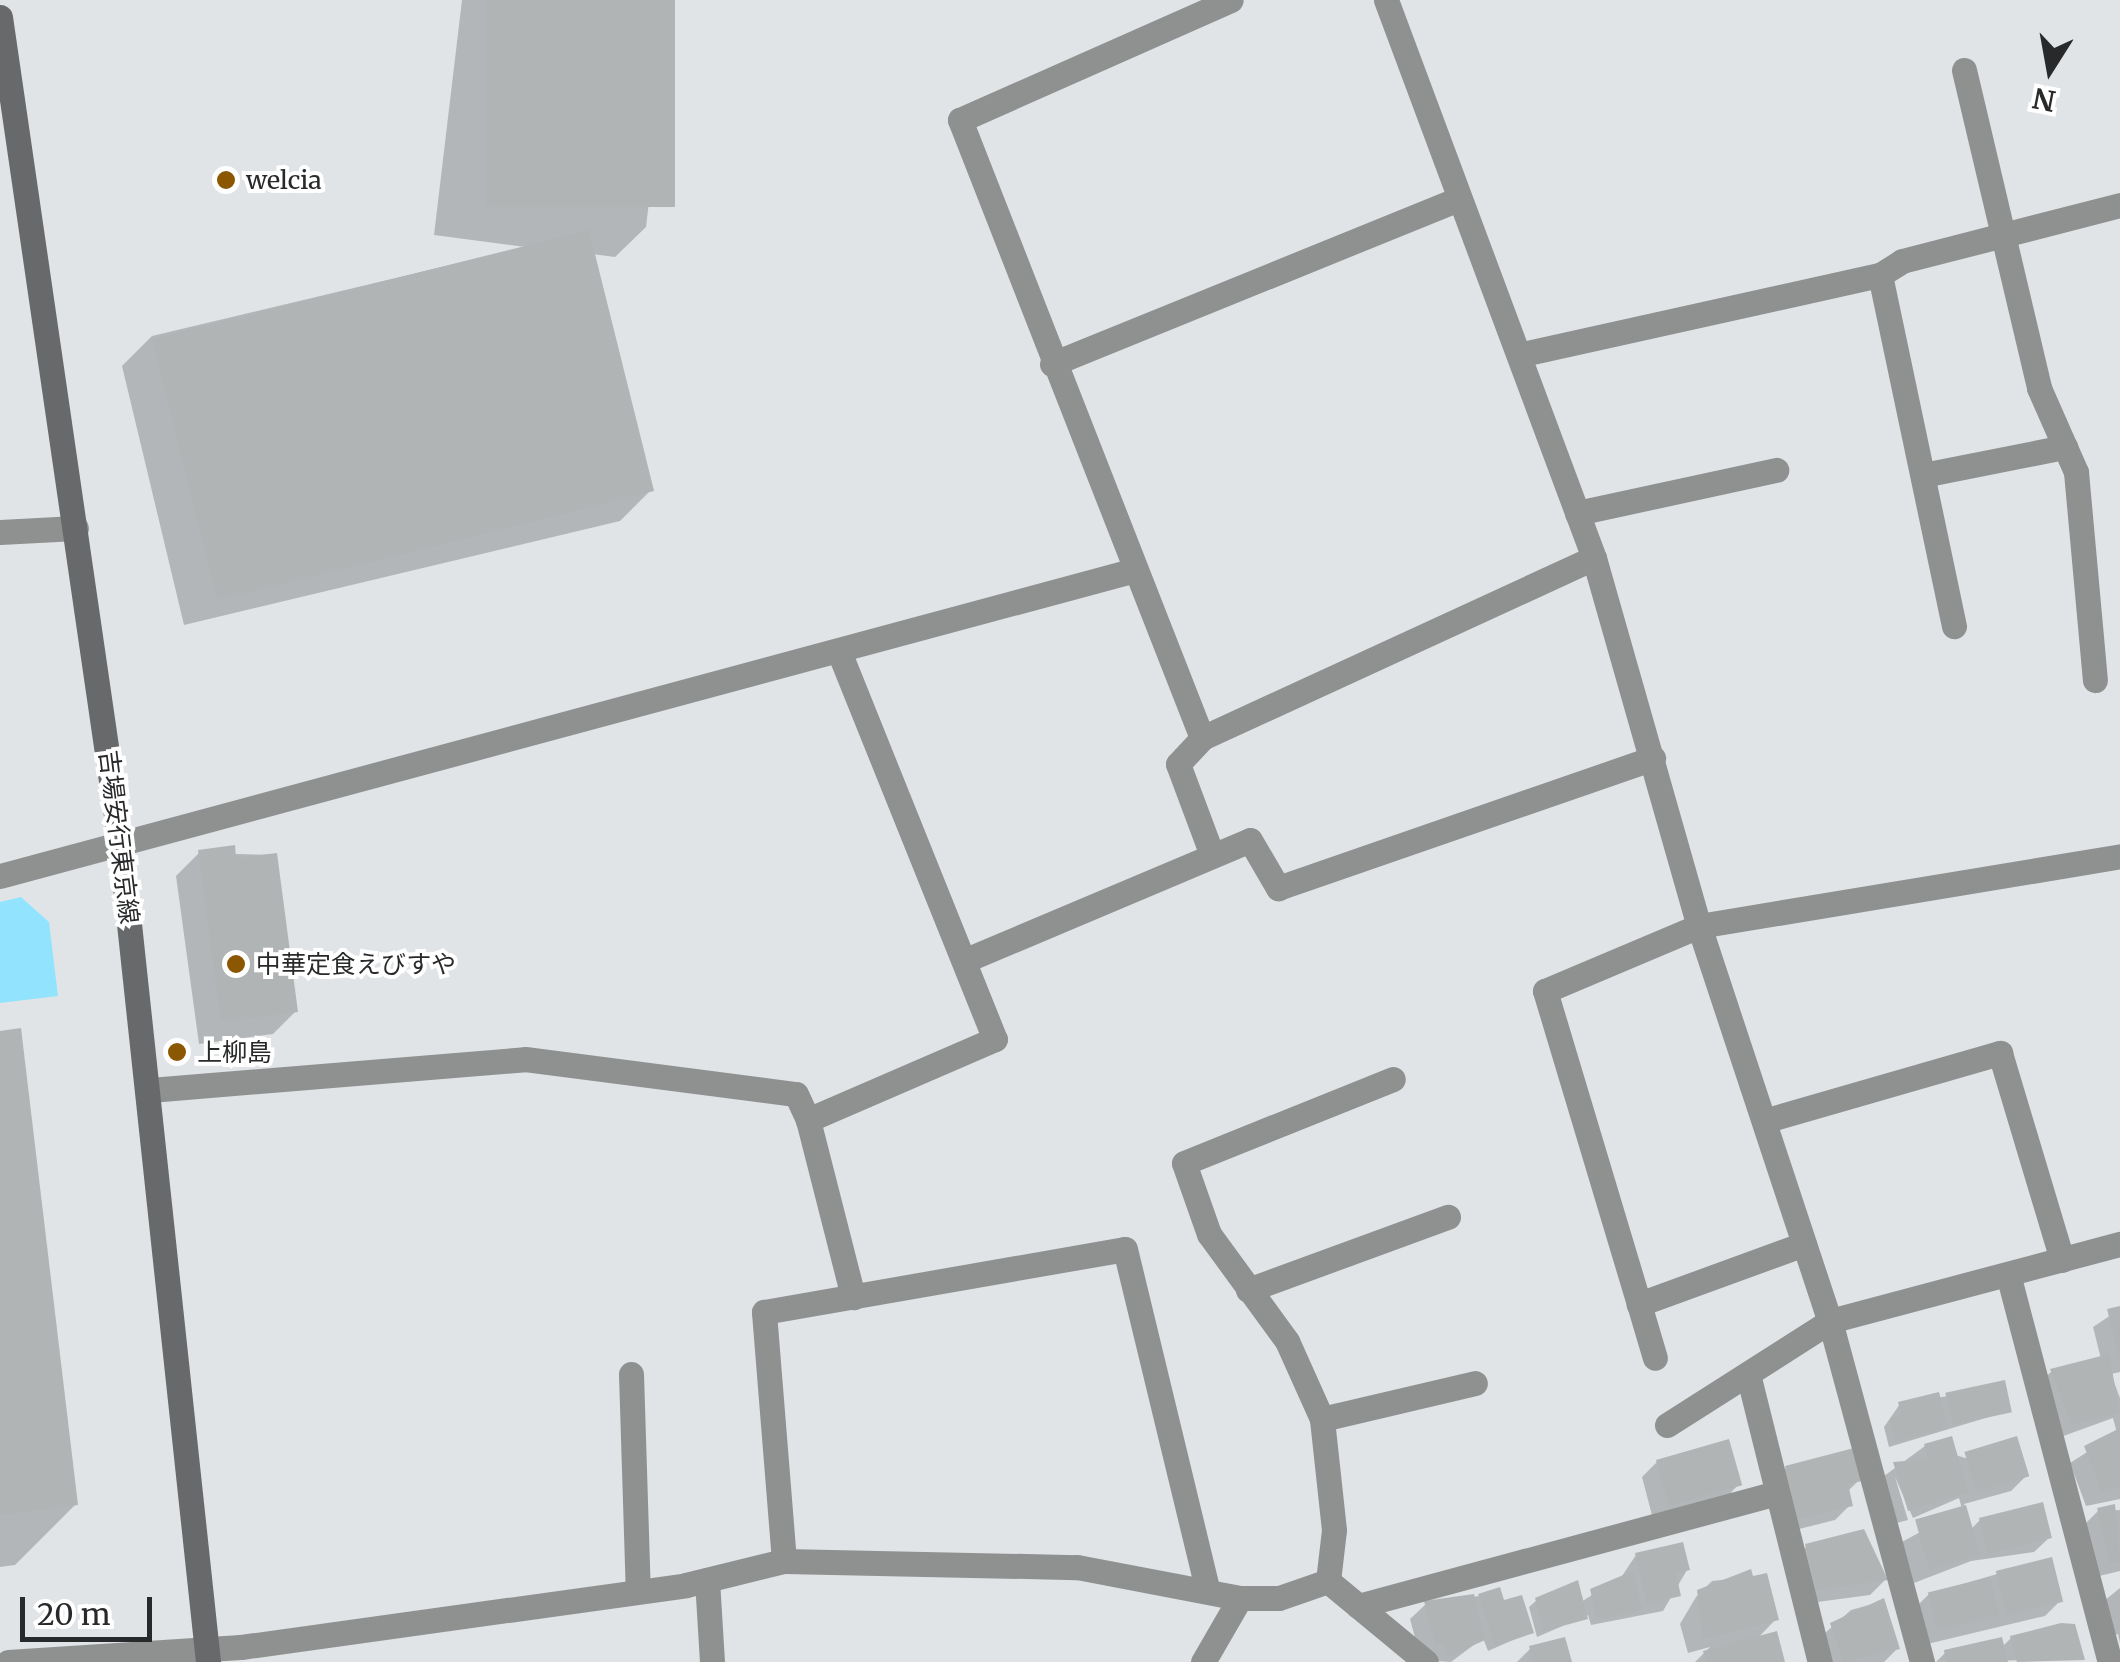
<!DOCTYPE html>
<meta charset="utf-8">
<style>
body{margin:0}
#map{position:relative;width:2120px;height:1662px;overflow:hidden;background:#e0e4e6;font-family:Merriweather,"Noto Sans JP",serif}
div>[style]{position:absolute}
.green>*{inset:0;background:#92e4fe}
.shadow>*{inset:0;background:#0003}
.building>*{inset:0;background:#b0b4b5;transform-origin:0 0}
.service>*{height:25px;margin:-12.5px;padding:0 12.5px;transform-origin:12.5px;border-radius:12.5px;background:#8f9191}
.minor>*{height:25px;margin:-12.5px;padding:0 12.5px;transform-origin:12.5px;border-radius:12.5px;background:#8f9191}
.secondary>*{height:25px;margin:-12.5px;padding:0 12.5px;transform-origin:12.5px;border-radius:12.5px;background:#67696a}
.dots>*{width:28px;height:28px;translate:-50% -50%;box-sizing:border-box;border:5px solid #fff;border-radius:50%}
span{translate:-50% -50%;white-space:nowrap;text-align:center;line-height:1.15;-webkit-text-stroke:8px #fff;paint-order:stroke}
.poi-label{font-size:25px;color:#28292a}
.left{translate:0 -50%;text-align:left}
.street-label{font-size:25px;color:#28292a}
.north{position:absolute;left:2000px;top:20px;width:100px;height:100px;-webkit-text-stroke:8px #fff;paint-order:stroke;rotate:191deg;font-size:28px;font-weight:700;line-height:40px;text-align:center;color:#28292a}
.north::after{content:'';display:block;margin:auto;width:35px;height:45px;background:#28292a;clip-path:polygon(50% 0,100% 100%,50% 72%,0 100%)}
.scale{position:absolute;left:20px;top:1597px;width:132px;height:45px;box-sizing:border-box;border:5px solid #28292a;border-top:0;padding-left:12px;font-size:30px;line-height:35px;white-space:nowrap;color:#28292a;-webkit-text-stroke:8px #fff;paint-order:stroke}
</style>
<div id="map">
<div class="green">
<div style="clip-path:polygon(21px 897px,49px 922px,58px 996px,0 1003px,0 902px)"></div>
</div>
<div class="shadow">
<div style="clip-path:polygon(462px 0,673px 0,646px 227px,615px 257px,592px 254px,650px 491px,620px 521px,184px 625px,122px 366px,152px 336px,526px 247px,434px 235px)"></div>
<div style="clip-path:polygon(199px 853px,274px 855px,296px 1011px,273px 1034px,199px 1044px,176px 876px)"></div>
<div style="clip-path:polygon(0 1033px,76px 1504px,15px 1565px,0 1567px)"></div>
<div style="clip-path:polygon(2120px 1309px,2120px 1372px,2111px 1374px,2120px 1398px,2120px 1499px,2086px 1506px,2070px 1463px,2117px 1433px,2113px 1418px,2058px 1438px,2036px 1386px,2052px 1371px,2101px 1359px,2093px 1327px)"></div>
<div style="clip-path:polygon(1948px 1396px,2009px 1411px,1889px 1447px,1884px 1427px,1900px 1404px)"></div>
<div style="clip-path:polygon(1925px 1446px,2026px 1476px,2011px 1491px,1964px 1504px,1971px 1529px,1980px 1520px,2050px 1537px,2034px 1552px,1971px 1561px,1914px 1583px,1902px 1542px,1962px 1509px,1959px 1498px,1913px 1518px,1895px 1477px,1908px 1520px,1893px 1524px,1880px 1479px)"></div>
<div style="clip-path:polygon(1657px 1462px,1739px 1484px,1724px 1500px,1653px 1519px,1642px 1477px)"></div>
<div style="clip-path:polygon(1786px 1468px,1859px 1480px,1847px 1492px,1850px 1505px,1835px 1520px,1783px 1533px,1771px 1483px)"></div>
<div style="clip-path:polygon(2120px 1510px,2120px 1571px,2095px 1577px,2083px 1526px,2098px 1511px)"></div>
<div style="clip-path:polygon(1807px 1546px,1885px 1580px,1870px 1595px,1802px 1604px,1791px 1561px)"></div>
<div style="clip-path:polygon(1636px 1555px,1687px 1570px,1663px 1611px,1591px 1625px,1588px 1615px,1537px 1637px,1529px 1607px,1537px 1600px,1581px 1602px,1622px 1576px)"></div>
<div style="clip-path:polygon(1997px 1574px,2060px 1601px,2045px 1616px,1923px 1645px,1914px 1609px,1929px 1594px)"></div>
<div style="clip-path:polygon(1766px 1575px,1776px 1619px,1756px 1640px,1782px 1662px,1695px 1662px,1710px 1647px,1688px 1653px,1680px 1624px,1696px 1597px,1712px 1581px)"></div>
<div style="clip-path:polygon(2120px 1588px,2120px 1643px,2118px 1634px,2107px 1637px,2099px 1605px)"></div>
<div style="clip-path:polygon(1479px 1596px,1531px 1632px,1488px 1651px,1483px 1638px,1451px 1662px,1421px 1660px,1410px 1619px,1426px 1604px)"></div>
<div style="clip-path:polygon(1883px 1601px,1897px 1649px,1884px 1662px,1823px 1662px,1816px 1641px,1851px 1610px)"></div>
<div style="clip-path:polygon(2011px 1638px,2082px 1659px,1936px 1662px,1945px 1653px,2002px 1647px)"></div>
<div style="clip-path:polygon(1530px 1649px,1569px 1662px,1517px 1662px)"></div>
</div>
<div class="building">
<div style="left:487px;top:0;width:188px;height:207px"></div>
<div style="left:589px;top:230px;width:269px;height:450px;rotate:76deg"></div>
<div style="clip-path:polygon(235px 845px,236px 858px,277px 853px,298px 1012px,221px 1022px,198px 850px)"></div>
<div style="clip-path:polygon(21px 1028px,78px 1505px,0 1515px,0 1031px)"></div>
<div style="clip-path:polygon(2120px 1306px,2120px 1356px,2119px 1356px,2107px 1309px)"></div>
<div style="clip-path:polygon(2109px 1354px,2120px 1413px,2072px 1425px,2050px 1369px)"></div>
<div style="left:2005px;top:1380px;width:33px;height:61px;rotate:78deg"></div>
<div style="clip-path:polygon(1939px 1392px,1948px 1428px,1896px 1442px,1890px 1418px,1901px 1415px,1898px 1402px)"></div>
<div style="clip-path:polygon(2120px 1428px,2120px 1488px,2102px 1492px,2084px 1446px)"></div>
<div style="clip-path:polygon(1952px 1436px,1968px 1492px,1908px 1511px,1893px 1462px,1928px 1459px,1924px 1444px)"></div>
<div style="left:2017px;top:1436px;width:42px;height:55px;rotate:73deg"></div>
<div style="left:1729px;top:1439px;width:48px;height:76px;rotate:74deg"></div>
<div style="clip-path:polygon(1854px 1448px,1862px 1481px,1848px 1484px,1853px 1506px,1798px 1519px,1785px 1466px)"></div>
<div style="left:2043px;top:1502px;width:37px;height:66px;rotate:76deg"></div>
<div style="clip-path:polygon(2115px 1504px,2120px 1561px,2110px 1563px,2097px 1508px)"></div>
<div style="left:1966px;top:1505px;width:52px;height:53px;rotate:74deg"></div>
<div style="clip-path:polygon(1864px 1529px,1888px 1580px,1817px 1590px,1805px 1544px)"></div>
<div style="clip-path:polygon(1683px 1542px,1690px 1570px,1676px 1573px,1681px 1596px,1647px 1604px,1635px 1553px)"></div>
<div style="left:2052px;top:1557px;width:46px;height:58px;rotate:76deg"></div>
<div style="clip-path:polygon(1751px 1569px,1753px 1576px,1767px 1573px,1779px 1620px,1703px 1639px,1697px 1590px)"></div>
<div style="clip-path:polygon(1633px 1571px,1642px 1610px,1597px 1620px,1590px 1589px)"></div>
<div style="left:1990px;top:1577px;width:40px;height:64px;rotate:76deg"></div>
<div style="clip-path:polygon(1578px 1580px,1588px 1619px,1544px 1631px,1535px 1598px)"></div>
<div style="clip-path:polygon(1500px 1587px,1504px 1600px,1522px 1595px,1534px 1633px,1495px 1646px,1478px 1594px)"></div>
<div style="clip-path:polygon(1474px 1594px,1485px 1640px,1448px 1657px,1445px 1644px,1436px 1646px,1424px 1601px)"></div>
<div style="clip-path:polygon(1884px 1598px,1900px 1649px,1843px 1662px,1830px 1623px)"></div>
<div style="clip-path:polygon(2061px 1623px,2075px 1624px,2085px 1660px,2017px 1662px,2010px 1636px)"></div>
<div style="clip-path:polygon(1777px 1631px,1785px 1662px,1706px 1662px,1703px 1651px)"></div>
<div style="clip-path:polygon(1565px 1637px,1572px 1662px,1533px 1662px,1529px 1646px)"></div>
<div style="clip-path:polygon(2002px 1637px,2008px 1662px,1946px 1662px,1944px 1650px)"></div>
</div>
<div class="service">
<div style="left:1964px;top:70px;width:327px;rotate:76.7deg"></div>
<div style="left:2039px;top:388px;width:92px;rotate:66.2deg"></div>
<div style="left:2076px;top:472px;width:209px;rotate:84.8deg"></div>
<div style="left:1880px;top:275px;width:359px;rotate:78.1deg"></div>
<div style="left:1923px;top:475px;width:145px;rotate:-11.2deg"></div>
<div style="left:1577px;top:513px;width:204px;rotate:-12.2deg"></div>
<div style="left:1248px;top:1290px;width:213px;rotate:-20.1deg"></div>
<div style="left:631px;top:1374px;width:217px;rotate:88.2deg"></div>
<div style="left:1322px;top:1419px;width:157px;rotate:-13.2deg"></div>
<div style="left:707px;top:1580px;width:82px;rotate:86.5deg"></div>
<div style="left:1328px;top:1581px;width:51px;rotate:-83.3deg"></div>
<div style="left:1334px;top:1530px;width:112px;rotate:-96.2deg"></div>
<div style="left:1322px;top:1419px;width:85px;rotate:-114.2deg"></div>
<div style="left:1287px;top:1341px;width:132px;rotate:-126.1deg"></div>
<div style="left:1209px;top:1234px;width:75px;rotate:-109.4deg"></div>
<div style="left:1184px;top:1163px;width:225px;rotate:-21.9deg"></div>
</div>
<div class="minor">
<div style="left:1386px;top:0;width:596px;rotate:69.56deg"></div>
<div style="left:1594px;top:558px;width:383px;rotate:74.1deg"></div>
<div style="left:1699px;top:926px;width:416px;rotate:71.7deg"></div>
<div style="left:1830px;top:1321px;width:353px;rotate:74.9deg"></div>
<div style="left:1523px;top:354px;width:366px;rotate:-12.5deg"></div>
<div style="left:1880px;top:275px;width:26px;rotate:-32deg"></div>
<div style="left:1902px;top:261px;width:225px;rotate:-14.4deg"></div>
<div style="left:1052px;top:364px;width:439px;rotate:-22.1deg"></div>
<div style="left:0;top:532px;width:76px;rotate:-3deg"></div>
<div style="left:840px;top:654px;width:415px;rotate:68.1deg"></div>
<div style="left:995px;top:1039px;width:204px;rotate:156.6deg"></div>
<div style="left:808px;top:1120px;width:183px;rotate:75.7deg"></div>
<div style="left:1202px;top:738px;width:664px;rotate:-111.38deg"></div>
<div style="left:960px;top:120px;width:296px;rotate:-23.9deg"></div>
<div style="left:1212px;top:855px;width:97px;rotate:-110.5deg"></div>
<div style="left:1178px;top:764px;width:35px;rotate:-47deg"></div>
<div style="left:1202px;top:738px;width:431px;rotate:-24.7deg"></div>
<div style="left:0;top:876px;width:1176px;rotate:-15.09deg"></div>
<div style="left:966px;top:960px;width:308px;rotate:-22.9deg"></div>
<div style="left:1250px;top:840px;width:56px;rotate:59.7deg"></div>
<div style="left:1278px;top:888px;width:397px;rotate:-19.1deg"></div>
<div style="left:150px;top:1090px;width:376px;rotate:-4.7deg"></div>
<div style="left:525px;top:1059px;width:273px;rotate:7.4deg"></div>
<div style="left:796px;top:1094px;width:29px;rotate:65deg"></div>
<div style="left:1764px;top:1121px;width:246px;rotate:-16.1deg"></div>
<div style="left:2000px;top:1053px;width:216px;rotate:73.3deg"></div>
<div style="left:1804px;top:1244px;width:176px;rotate:160deg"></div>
<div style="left:1639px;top:1304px;width:327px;rotate:-106.7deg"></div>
<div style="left:1545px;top:991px;width:167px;rotate:-22.9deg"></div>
<div style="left:1699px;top:926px;width:427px;rotate:-9.4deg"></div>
<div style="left:2008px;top:1274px;width:401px;rotate:75.3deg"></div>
<div style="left:1639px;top:1304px;width:56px;rotate:73.5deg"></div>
<div style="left:1748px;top:1374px;width:297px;rotate:76deg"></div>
<div style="left:1667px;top:1425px;width:193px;rotate:-32.5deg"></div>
<div style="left:1830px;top:1321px;width:300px;rotate:-14.9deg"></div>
<div style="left:784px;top:1561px;width:250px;rotate:-94.6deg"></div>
<div style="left:764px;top:1312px;width:366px;rotate:-9.9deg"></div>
<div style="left:1125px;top:1249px;width:352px;rotate:76.4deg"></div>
<div style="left:1358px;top:1606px;width:434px;rotate:-15.1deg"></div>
<div style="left:8px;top:1662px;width:233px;rotate:-3.7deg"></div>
<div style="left:241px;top:1647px;width:449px;rotate:-7.9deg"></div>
<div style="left:686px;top:1585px;width:101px;rotate:-13.8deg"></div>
<div style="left:784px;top:1561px;width:293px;rotate:1.2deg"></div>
<div style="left:1077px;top:1567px;width:166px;rotate:10.8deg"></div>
<div style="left:1240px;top:1598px;width:39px"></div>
<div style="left:1279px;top:1598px;width:52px;rotate:-19.1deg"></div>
<div style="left:1328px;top:1581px;width:127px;rotate:39.6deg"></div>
<div style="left:1203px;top:1662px;width:74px;rotate:-60deg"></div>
</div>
<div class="secondary">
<div style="left:0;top:17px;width:841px;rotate:81.73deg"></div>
<div style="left:121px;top:849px;width:818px;rotate:83.89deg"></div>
</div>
<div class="dots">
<div style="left:226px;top:180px;background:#8b5703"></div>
<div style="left:236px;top:964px;background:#8b5703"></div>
<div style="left:177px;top:1052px;background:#8b5703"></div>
</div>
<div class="poi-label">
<span class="left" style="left:246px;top:180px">welcia</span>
<span class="left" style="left:256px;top:964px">中華定食えびすや</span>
<span class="left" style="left:197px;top:1052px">上柳島</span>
</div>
<div class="street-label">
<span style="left:119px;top:837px;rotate:83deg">吉場安行東京線</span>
</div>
<div class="north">N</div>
<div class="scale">20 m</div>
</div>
